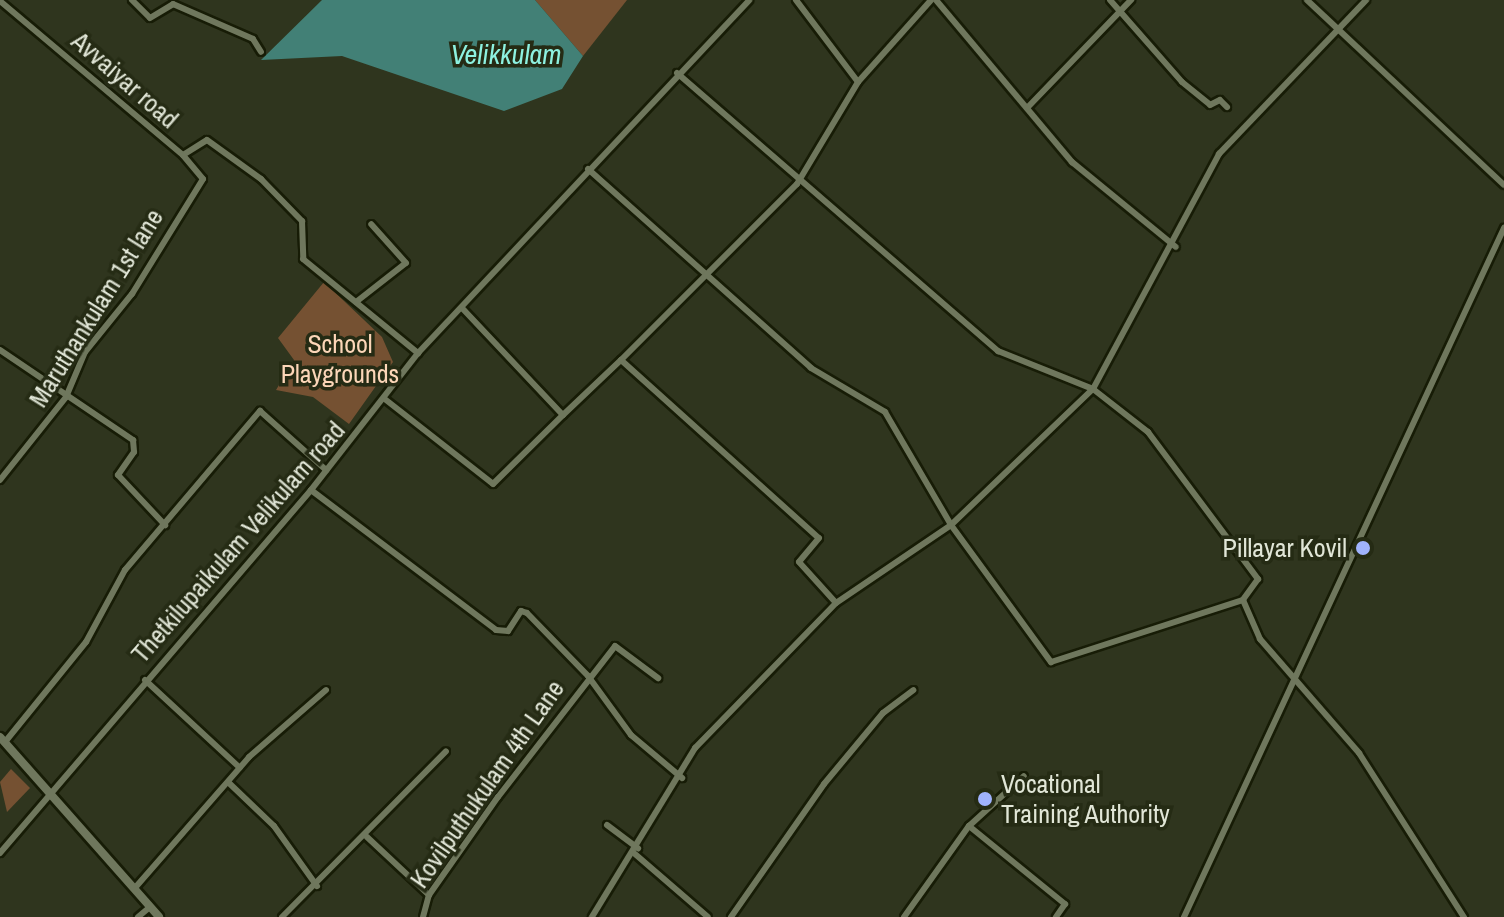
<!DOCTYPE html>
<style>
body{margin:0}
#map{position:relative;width:1504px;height:917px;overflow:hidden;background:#2f351e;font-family:"Archivo Narrow",sans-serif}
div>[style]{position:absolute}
.green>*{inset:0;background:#755132}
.water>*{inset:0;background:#428076}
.roads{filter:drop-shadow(2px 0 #171c06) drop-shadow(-2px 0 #171c06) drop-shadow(0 2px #171c06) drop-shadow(0 -2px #171c06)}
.street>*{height:6px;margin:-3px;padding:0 3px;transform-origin:3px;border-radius:3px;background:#6f775d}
.secondary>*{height:8px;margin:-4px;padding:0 4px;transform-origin:4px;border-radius:4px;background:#6f775d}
.dots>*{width:22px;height:22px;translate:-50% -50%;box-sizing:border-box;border:4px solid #252b14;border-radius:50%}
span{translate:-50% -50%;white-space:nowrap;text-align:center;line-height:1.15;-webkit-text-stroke:7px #252b14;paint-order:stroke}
.street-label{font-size:26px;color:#e1e6d7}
.park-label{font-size:26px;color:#fcd6b8}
.poi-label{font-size:26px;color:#e1e6d7}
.right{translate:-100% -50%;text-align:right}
.left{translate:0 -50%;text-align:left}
.water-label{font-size:28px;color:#8df1e0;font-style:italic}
</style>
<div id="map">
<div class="green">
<div style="clip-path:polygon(535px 0,627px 0,583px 56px)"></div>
<div style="clip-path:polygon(324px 282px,382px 337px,393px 362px,349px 424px,313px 397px,276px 390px,294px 360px,278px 338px)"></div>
<div style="clip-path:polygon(11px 769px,30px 788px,7px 812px,0 782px)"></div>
</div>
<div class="water">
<div style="clip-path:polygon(322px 0,535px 0,583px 56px,562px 89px,504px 111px,342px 56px,261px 60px)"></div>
</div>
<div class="roads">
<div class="street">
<div style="left:132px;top:0;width:25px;rotate:45deg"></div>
<div style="left:150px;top:18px;width:27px;rotate:-31deg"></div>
<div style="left:173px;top:4px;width:87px;rotate:23.6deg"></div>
<div style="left:253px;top:39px;width:15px;rotate:58deg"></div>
<div style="left:936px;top:0;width:212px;rotate:50deg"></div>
<div style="left:1072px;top:162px;width:134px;rotate:39.3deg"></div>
<div style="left:1110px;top:0;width:109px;rotate:48.7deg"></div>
<div style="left:1182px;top:82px;width:36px;rotate:39deg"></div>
<div style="left:1210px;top:105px;width:11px;rotate:-27deg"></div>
<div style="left:1220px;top:100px;width:10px;rotate:45deg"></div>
<div style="left:1307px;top:0;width:270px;rotate:43.2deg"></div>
<div style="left:0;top:1px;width:239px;rotate:40.1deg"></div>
<div style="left:183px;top:155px;width:28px;rotate:-32deg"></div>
<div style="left:207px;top:140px;width:67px;rotate:35.8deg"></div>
<div style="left:261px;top:179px;width:59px;rotate:45.7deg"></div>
<div style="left:302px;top:221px;width:38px;rotate:88deg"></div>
<div style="left:303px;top:259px;width:149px;rotate:39.3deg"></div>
<div style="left:677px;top:73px;width:425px;rotate:40.9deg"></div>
<div style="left:998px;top:351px;width:102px;rotate:21.8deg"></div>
<div style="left:1093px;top:389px;width:70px;rotate:38deg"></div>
<div style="left:1148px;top:432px;width:184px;rotate:53.2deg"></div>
<div style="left:1258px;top:579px;width:26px;rotate:126deg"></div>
<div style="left:858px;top:82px;width:110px;rotate:-48.3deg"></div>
<div style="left:1028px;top:107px;width:149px;rotate:-46.1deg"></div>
<div style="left:588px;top:169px;width:299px;rotate:41.7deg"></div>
<div style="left:811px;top:368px;width:86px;rotate:30.7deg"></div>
<div style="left:885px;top:412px;width:131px;rotate:59.7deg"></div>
<div style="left:951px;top:525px;width:197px;rotate:-43.8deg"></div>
<div style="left:1093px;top:389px;width:267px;rotate:-61.8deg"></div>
<div style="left:1219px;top:154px;width:213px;rotate:-46.3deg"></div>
<div style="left:356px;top:302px;width:63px;rotate:-38deg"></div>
<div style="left:406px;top:263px;width:52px;rotate:-131.9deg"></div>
<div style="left:462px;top:308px;width:147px;rotate:46.7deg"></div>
<div style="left:563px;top:415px;width:80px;rotate:-43.5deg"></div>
<div style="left:621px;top:360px;width:266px;rotate:42deg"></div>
<div style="left:819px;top:538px;width:31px;rotate:130deg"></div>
<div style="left:799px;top:562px;width:55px;rotate:47.9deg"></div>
<div style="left:836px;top:603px;width:202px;rotate:134.2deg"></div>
<div style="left:695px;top:748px;width:198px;rotate:121.4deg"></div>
<div style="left:0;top:350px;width:161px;rotate:34.1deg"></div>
<div style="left:133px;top:440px;width:12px;rotate:85deg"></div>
<div style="left:134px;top:452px;width:28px;rotate:125deg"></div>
<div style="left:118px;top:475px;width:69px;rotate:46.8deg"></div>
<div style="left:621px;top:360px;width:249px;rotate:-45deg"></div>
<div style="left:797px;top:184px;width:119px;rotate:-59.1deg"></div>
<div style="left:858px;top:82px;width:103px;rotate:-127.1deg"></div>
<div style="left:386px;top:400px;width:136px;rotate:38.1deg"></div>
<div style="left:493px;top:484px;width:98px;rotate:-44.6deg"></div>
<div style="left:0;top:480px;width:106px;rotate:-51.5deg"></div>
<div style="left:66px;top:397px;width:49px;rotate:-67.1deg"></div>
<div style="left:85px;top:352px;width:75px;rotate:-51deg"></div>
<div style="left:132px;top:294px;width:135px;rotate:-58.3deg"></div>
<div style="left:203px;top:179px;width:31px;rotate:-130deg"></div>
<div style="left:311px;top:490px;width:232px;rotate:37.1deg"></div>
<div style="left:496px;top:630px;width:12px;rotate:5deg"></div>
<div style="left:508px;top:631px;width:24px;rotate:-57deg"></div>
<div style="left:521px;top:611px;width:6px;rotate:18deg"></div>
<div style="left:527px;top:613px;width:88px;rotate:45.9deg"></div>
<div style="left:588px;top:676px;width:73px;rotate:53.9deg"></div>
<div style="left:631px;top:735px;width:67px;rotate:40.1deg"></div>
<div style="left:836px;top:603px;width:139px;rotate:-34.1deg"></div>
<div style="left:951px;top:525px;width:170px;rotate:53.9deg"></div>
<div style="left:1051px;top:662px;width:202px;rotate:-17.9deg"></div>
<div style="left:1243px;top:600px;width:43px;rotate:66.4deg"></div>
<div style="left:1260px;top:639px;width:151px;rotate:49deg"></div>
<div style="left:1359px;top:753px;width:195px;rotate:57.4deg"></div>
<div style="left:145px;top:680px;width:129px;rotate:42.8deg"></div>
<div style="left:5px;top:742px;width:129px;rotate:-51deg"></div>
<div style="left:86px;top:642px;width:82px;rotate:-61.6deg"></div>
<div style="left:125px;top:570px;width:209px;rotate:-49.7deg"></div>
<div style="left:260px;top:411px;width:89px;rotate:41.8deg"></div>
<div style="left:229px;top:783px;width:62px;rotate:43.7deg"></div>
<div style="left:274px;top:826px;width:74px;rotate:54.4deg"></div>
<div style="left:607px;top:825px;width:39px;rotate:37deg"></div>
<div style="left:969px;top:826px;width:124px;rotate:39.1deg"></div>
<div style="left:1065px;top:904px;width:16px;rotate:125deg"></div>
<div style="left:367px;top:837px;width:85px;rotate:43.1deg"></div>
<div style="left:0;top:853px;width:478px;rotate:-49.4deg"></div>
<div style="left:311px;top:490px;width:174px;rotate:-52deg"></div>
<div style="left:418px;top:353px;width:484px;rotate:-46.8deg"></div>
<div style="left:635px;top:854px;width:96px;rotate:40.8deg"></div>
<div style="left:134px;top:889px;width:175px;rotate:-48.9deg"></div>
<div style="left:249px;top:757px;width:102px;rotate:-41deg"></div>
<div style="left:138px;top:917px;width:16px;rotate:-40deg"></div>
<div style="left:282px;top:917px;width:233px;rotate:-45.3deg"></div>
<div style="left:423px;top:917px;width:23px;rotate:-75deg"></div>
<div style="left:429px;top:895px;width:120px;rotate:-54.9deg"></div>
<div style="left:498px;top:797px;width:191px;rotate:-52.2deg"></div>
<div style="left:615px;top:646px;width:54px;rotate:36.7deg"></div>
<div style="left:731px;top:917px;width:162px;rotate:-55deg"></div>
<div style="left:824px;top:784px;width:92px;rotate:-50.3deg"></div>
<div style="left:883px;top:713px;width:38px;rotate:-37deg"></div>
<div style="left:904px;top:917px;width:112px;rotate:-54.5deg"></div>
<div style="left:969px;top:826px;width:74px;rotate:-42.3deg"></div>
<div style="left:1184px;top:917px;width:760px;rotate:-65.09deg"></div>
</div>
<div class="secondary">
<div style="left:0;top:737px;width:240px;rotate:48.5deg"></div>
</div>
</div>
<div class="dots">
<div style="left:1363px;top:548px;background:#a0b3fd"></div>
<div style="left:985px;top:799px;background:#a0b3fd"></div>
</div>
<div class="street-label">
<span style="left:125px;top:80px;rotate:41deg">Avvaiyar road</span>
<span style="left:96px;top:308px;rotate:-58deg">Maruthankulam 1st lane</span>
<span style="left:238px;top:542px;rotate:-49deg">Thetkilupaikulam Velikulam road</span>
<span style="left:487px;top:784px;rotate:-55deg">Kovilputhukulam 4th Lane</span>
</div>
<div class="park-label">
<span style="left:340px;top:359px">School<br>Playgrounds</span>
</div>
<div class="poi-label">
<span class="right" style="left:1347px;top:548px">Pillayar Kovil</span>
<span class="left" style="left:1001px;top:799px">Vocational<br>Training Authority</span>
</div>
<div class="water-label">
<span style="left:506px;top:54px">Velikkulam</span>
</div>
</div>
